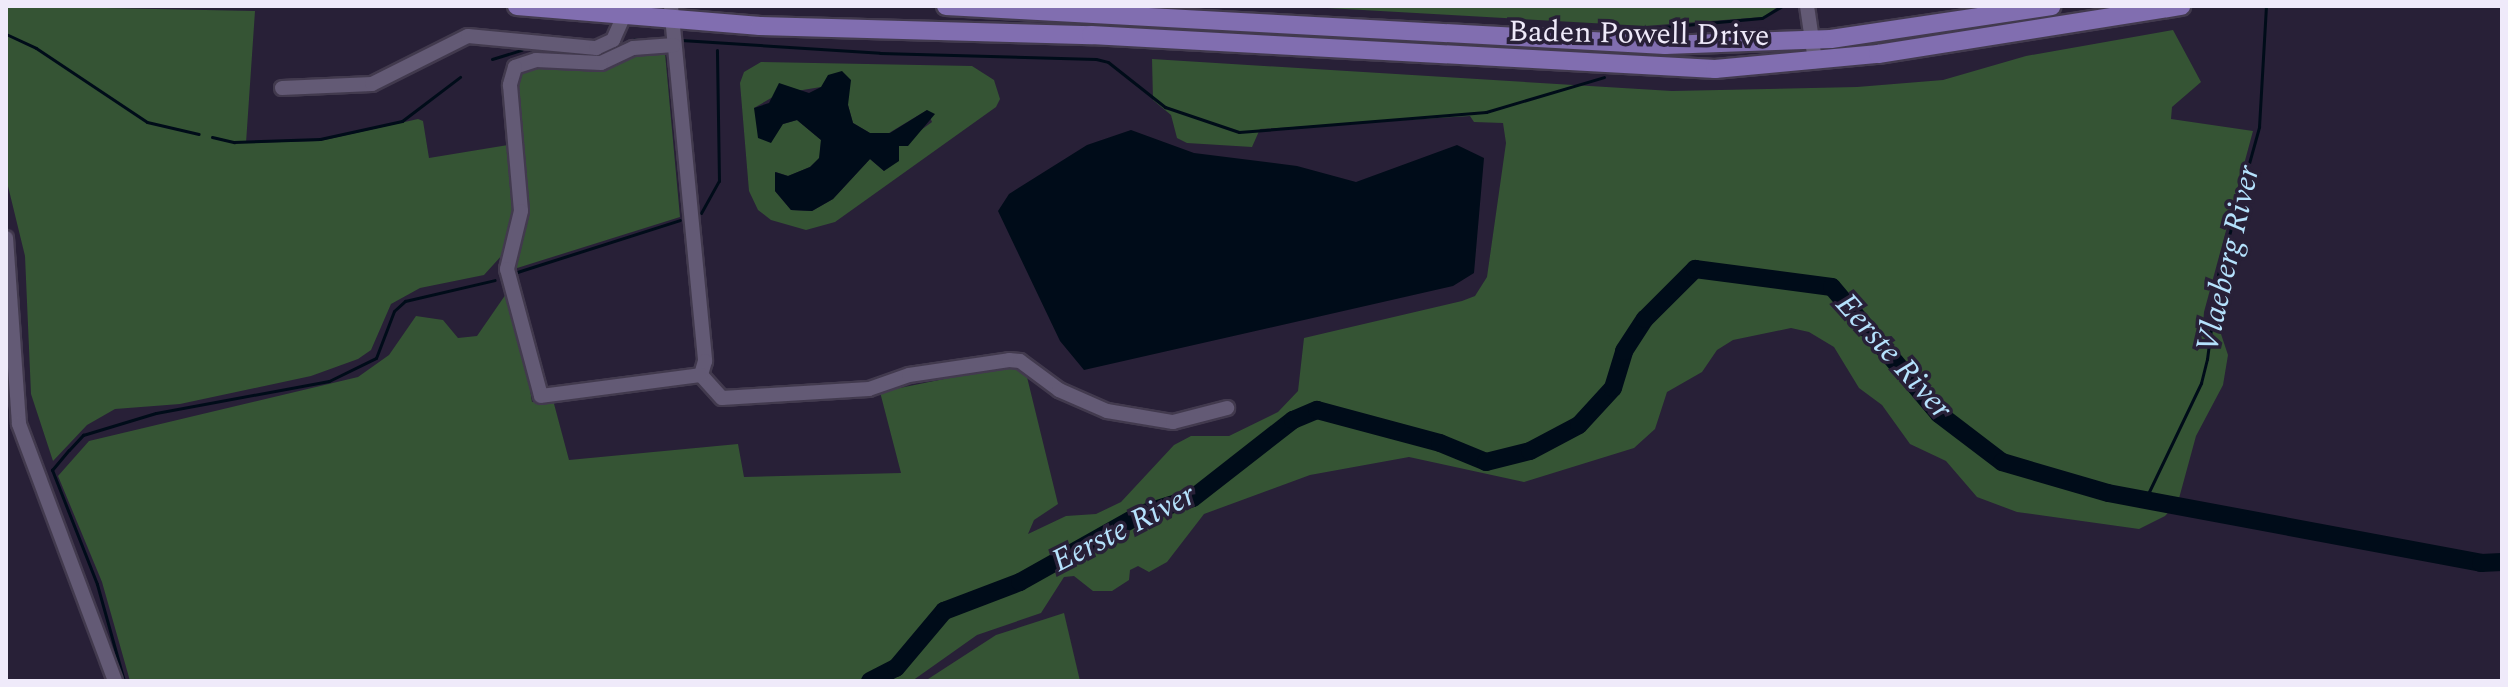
<!DOCTYPE html>
<style>
body{margin:0}
#map{position:relative;width:2508px;height:687px;overflow:hidden;background:#282037;font-family:Spectral,serif}
div>[style]{position:absolute}
.green>*{inset:0;background:#355434}
.water>*{inset:0;background:#000c19}
.stream>*{height:3px;margin:-1.5px;padding:0 1.5px;transform-origin:1.5px;border-radius:1.5px;background:#000c19}
.river>*{height:18px;margin:-9px;padding:0 9px;transform-origin:9px;border-radius:9px;background:#000c19}
.roads{filter:drop-shadow(2px 0 #423a4e) drop-shadow(-2px 0 #423a4e) drop-shadow(0 2px #423a4e) drop-shadow(0 -2px #423a4e)}
.minor>*{height:14px;margin:-7px;padding:0 7px;transform-origin:7px;border-radius:7px;background:#635a75}
.major>*{height:18px;margin:-9px;padding:0 9px;transform-origin:9px;border-radius:9px;background:#816eb0}
span{translate:-50% -50%;white-space:nowrap;text-align:center;line-height:1.15;-webkit-text-stroke:7px #282037;paint-order:stroke}
.street-label{font-size:30px;color:#efeafa}
.water-label{font-size:32px;color:#b5e2fd;font-style:italic}
.frame{position:absolute;inset:0;border:8px solid #efeafa;pointer-events:none}
</style>
<div id="map">
<div class="green">
<div style="clip-path:polygon(6px 6px,255px 11px,246px 143px,320px 141px,418px 119px,423px 121px,429px 158px,508px 145px,515px 214px,503px 254px,484px 275px,420px 288px,391px 304px,371px 350px,358px 359px,311px 376px,180px 404px,115px 409px,87px 425px,53px 461px,31px 394px,25px 256px,6px 178px)"></div>
<div style="clip-path:polygon(1292px 6px,1779px 6px,1763px 17px,1645px 26px)"></div>
<div style="clip-path:polygon(2173px 30px,2201px 82px,2172px 107px,2171px 119px,2253px 131px,2204px 312px,2203px 325px,2210px 320px,2218px 325px,2228px 355px,2223px 385px,2196px 436px,2178px 502px,2165px 516px,2139px 529px,2017px 512px,1977px 497px,1946px 461px,1910px 444px,1882px 405px,1859px 388px,1834px 347px,1809px 332px,1791px 328px,1733px 340px,1717px 350px,1702px 372px,1667px 392px,1655px 429px,1634px 448px,1524px 482px,1409px 457px,1310px 475px,1204px 514px,1167px 562px,1149px 572px,1138px 566px,1130px 570px,1129px 580px,1112px 591px,1093px 591px,1074px 576px,1064px 577px,1041px 613px,977px 635px,912px 681px,130px 681px,102px 582px,58px 476px,89px 441px,358px 377px,389px 355px,416px 316px,443px 320px,458px 338px,477px 336px,506px 294px,521px 331px,532px 402px,553px 400px,569px 460px,738px 444px,744px 477px,901px 473px,880px 392px,1013px 365px,1027px 377px,1058px 504px,1034px 520px,1028px 534px,1066px 516px,1096px 514px,1121px 502px,1174px 445px,1191px 436px,1229px 436px,1278px 412px,1298px 391px,1304px 338px,1462px 301px,1475px 296px,1487px 277px,1506px 143px,1503px 123px,1474px 122px,1470px 116px,1260px 129px,1252px 147px,1187px 143px,1177px 138px,1171px 115px,1153px 100px,1152px 59px,1672px 91px,1857px 87px,1943px 80px,2026px 56px)"></div>
<div style="clip-path:polygon(661px 51px,665px 53px,680px 217px,514px 269px,529px 217px,515px 74px,526px 67px,578px 68px)"></div>
<div style="clip-path:polygon(evenodd,761px 62px,972px 66px,994px 80px,1000px 99px,996px 107px,835px 222px,806px 230px,771px 220px,758px 210px,749px 191px,740px 83px,744px 72px,761px 62px,821px 87px,848px 105px,853px 123px,870px 133px,889px 133px,927px 110px,932px 122px,899px 146px,884px 171px,870px 159px,833px 199px,812px 211px,791px 210px,775px 191px,776px 172px,788px 176px,810px 167px,820px 158px,821px 140px,797px 120px,783px 124px,754px 108px,778px 94px,821px 87px)"></div>
<div style="clip-path:polygon(1064px 613px,1080px 681px,925px 681px,996px 635px)"></div>
</div>
<div class="water">
<div style="clip-path:polygon(842px 71px,851px 80px,848px 105px,853px 123px,870px 133px,890px 133px,927px 110px,935px 114px,908px 146px,899px 146px,899px 161px,884px 171px,870px 159px,833px 199px,812px 211px,791px 210px,775px 191px,775px 172px,788px 176px,810px 167px,819px 158px,821px 140px,797px 120px,783px 124px,771px 143px,758px 138px,754px 108px,769px 103px,779px 83px,809px 93px,821px 87px,828px 75px)"></div>
<div style="clip-path:polygon(1131px 130px,1194px 153px,1297px 166px,1356px 182px,1457px 145px,1484px 158px,1474px 273px,1453px 286px,1084px 370px,1060px 341px,998px 211px,1009px 194px,1087px 145px)"></div>
</div>
<div class="stream">
<div style="left:1652px;top:28px;width:110px;rotate:-5.2deg"></div>
<div style="left:1762px;top:18px;width:23px;rotate:-31deg"></div>
<div style="left:6px;top:34px;width:33px;rotate:25deg"></div>
<div style="left:36px;top:48px;width:133px;rotate:33.7deg"></div>
<div style="left:147px;top:122px;width:53px;rotate:13deg"></div>
<div style="left:681px;top:40px;width:199px;rotate:3.7deg"></div>
<div style="left:880px;top:53px;width:216px;rotate:1.6deg"></div>
<div style="left:1096px;top:59px;width:12px;rotate:14deg"></div>
<div style="left:1108px;top:62px;width:73px;rotate:38.3deg"></div>
<div style="left:1165px;top:107px;width:78px;rotate:18.7deg"></div>
<div style="left:1239px;top:132px;width:248px;rotate:-4.6deg"></div>
<div style="left:1486px;top:112px;width:123px;rotate:-16.5deg"></div>
<div style="left:616px;top:49px;width:21px;rotate:-28deg"></div>
<div style="left:635px;top:39px;width:18px;rotate:3deg"></div>
<div style="left:532px;top:51px;width:23px;rotate:7deg"></div>
<div style="left:492px;top:59px;width:31px;rotate:-17deg"></div>
<div style="left:212px;top:137px;width:23px;rotate:13deg"></div>
<div style="left:234px;top:142px;width:86px;rotate:-2deg"></div>
<div style="left:320px;top:139px;width:84px;rotate:-12.4deg"></div>
<div style="left:402px;top:121px;width:73px;rotate:-37.2deg"></div>
<div style="left:701px;top:213px;width:37px;rotate:-61deg"></div>
<div style="left:719px;top:181px;width:131px;rotate:-90.9deg"></div>
<div style="left:514px;top:273px;width:174px;rotate:-17.7deg"></div>
<div style="left:2145px;top:500px;width:130px;rotate:-64.4deg"></div>
<div style="left:2201px;top:383px;width:25px;rotate:-76deg"></div>
<div style="left:2207px;top:359px;width:85px;rotate:-82.5deg"></div>
<div style="left:2218px;top:275px;width:154px;rotate:-74.5deg"></div>
<div style="left:2259px;top:127px;width:121px;rotate:-86.7deg"></div>
<div style="left:124px;top:681px;width:101px;rotate:-105.6deg"></div>
<div style="left:97px;top:584px;width:123px;rotate:-111.5deg"></div>
<div style="left:52px;top:470px;width:26px;rotate:-50deg"></div>
<div style="left:69px;top:450px;width:21px;rotate:-47deg"></div>
<div style="left:83px;top:435px;width:76px;rotate:-16.8deg"></div>
<div style="left:156px;top:413px;width:176px;rotate:-10.5deg"></div>
<div style="left:329px;top:381px;width:52px;rotate:-26.1deg"></div>
<div style="left:376px;top:358px;width:50px;rotate:-69deg"></div>
<div style="left:394px;top:311px;width:15px;rotate:-42deg"></div>
<div style="left:405px;top:301px;width:92px;rotate:-13.1deg"></div>
</div>
<div class="river">
<div style="left:870px;top:681px;width:29px;rotate:-27deg"></div>
<div style="left:896px;top:668px;width:75px;rotate:-49.9deg"></div>
<div style="left:944px;top:611px;width:81px;rotate:-20.9deg"></div>
<div style="left:1020px;top:582px;width:139px;rotate:-29.3deg"></div>
<div style="left:1141px;top:514px;width:54px;rotate:-17.1deg"></div>
<div style="left:1193px;top:498px;width:127px;rotate:-38deg"></div>
<div style="left:1293px;top:420px;width:26px;rotate:-23deg"></div>
<div style="left:1317px;top:410px;width:127px;rotate:15deg"></div>
<div style="left:1440px;top:443px;width:50px;rotate:22.4deg"></div>
<div style="left:1486px;top:462px;width:45px;rotate:-14deg"></div>
<div style="left:1530px;top:451px;width:55px;rotate:-28deg"></div>
<div style="left:1579px;top:425px;width:50px;rotate:-47.4deg"></div>
<div style="left:1613px;top:388px;width:39px;rotate:-73deg"></div>
<div style="left:1624px;top:351px;width:38px;rotate:-57deg"></div>
<div style="left:1645px;top:319px;width:71px;rotate:-45deg"></div>
<div style="left:1695px;top:269px;width:138px;rotate:7.5deg"></div>
<div style="left:1832px;top:287px;width:166px;rotate:49.9deg"></div>
<div style="left:1939px;top:414px;width:79px;rotate:37.3deg"></div>
<div style="left:2002px;top:462px;width:110px;rotate:16.3deg"></div>
<div style="left:2108px;top:493px;width:380px;rotate:10.6deg"></div>
<div style="left:2481px;top:563px;width:21px;rotate:-3deg"></div>
</div>
<div class="roads">
<div class="minor">
<div style="left:671px;top:6px;width:357px;rotate:84.5deg"></div>
<div style="left:705px;top:361px;width:15px;rotate:106deg"></div>
<div style="left:701px;top:375px;width:31px;rotate:48deg"></div>
<div style="left:722px;top:398px;width:147px;rotate:-3.5deg"></div>
<div style="left:869px;top:389px;width:42px;rotate:-19.3deg"></div>
<div style="left:909px;top:375px;width:101px;rotate:-8.5deg"></div>
<div style="left:1009px;top:360px;width:11px;rotate:5deg"></div>
<div style="left:1020px;top:361px;width:49px;rotate:36.6deg"></div>
<div style="left:1059px;top:390px;width:52px;rotate:23.6deg"></div>
<div style="left:1107px;top:411px;width:67px;rotate:9.5deg"></div>
<div style="left:1173px;top:422px;width:56px;rotate:-14.5deg"></div>
<div style="left:1807px;top:6px;width:56px;rotate:81.7deg"></div>
<div style="left:674px;top:45px;width:41px;rotate:175.8deg"></div>
<div style="left:633px;top:48px;width:35px;rotate:155deg"></div>
<div style="left:601px;top:63px;width:65px;rotate:-177.4deg"></div>
<div style="left:536px;top:60px;width:22px;rotate:162deg"></div>
<div style="left:515px;top:67px;width:19px;rotate:106deg"></div>
<div style="left:510px;top:85px;width:126px;rotate:85deg"></div>
<div style="left:521px;top:211px;width:60px;rotate:103.6deg"></div>
<div style="left:507px;top:269px;width:131px;rotate:75deg"></div>
<div style="left:541px;top:396px;width:161px;rotate:-7.5deg"></div>
<div style="left:282px;top:88px;width:90px;rotate:-2.5deg"></div>
<div style="left:372px;top:84px;width:107px;rotate:-26.6deg"></div>
<div style="left:468px;top:36px;width:129px;rotate:5.4deg"></div>
<div style="left:596px;top:48px;width:19px;rotate:-25deg"></div>
<div style="left:613px;top:40px;width:20px;rotate:-66deg"></div>
<div style="left:6px;top:238px;width:186px;rotate:86deg"></div>
<div style="left:19px;top:424px;width:274px;rotate:69.5deg"></div>
</div>
<div class="major">
<div style="left:517px;top:6px;width:244px;rotate:4.7deg"></div>
<div style="left:760px;top:26px;width:331px;rotate:1.6deg"></div>
<div style="left:1091px;top:35px;width:625px;rotate:3.12deg"></div>
<div style="left:1715px;top:69px;width:164px;rotate:-5.3deg"></div>
<div style="left:1878px;top:54px;width:307px;rotate:-9deg"></div>
<div style="left:946px;top:6px;width:720px;rotate:3.1deg"></div>
<div style="left:1665px;top:45px;width:166px;rotate:-2.1deg"></div>
<div style="left:1831px;top:39px;width:223px;rotate:-8.5deg"></div>
</div>
</div>
<div class="street-label">
<span style="left:1639px;top:34px;rotate:1deg">Baden Powell Drive</span>
</div>
<div class="water-label">
<span style="left:2229px;top:259px;rotate:-77deg">Vlaeberg River</span>
<span style="left:1893px;top:357px;rotate:48deg">Eerste River</span>
<span style="left:1124px;top:529px;rotate:-27deg">Eerste River</span>
</div>
<div class="frame"></div>
</div>
